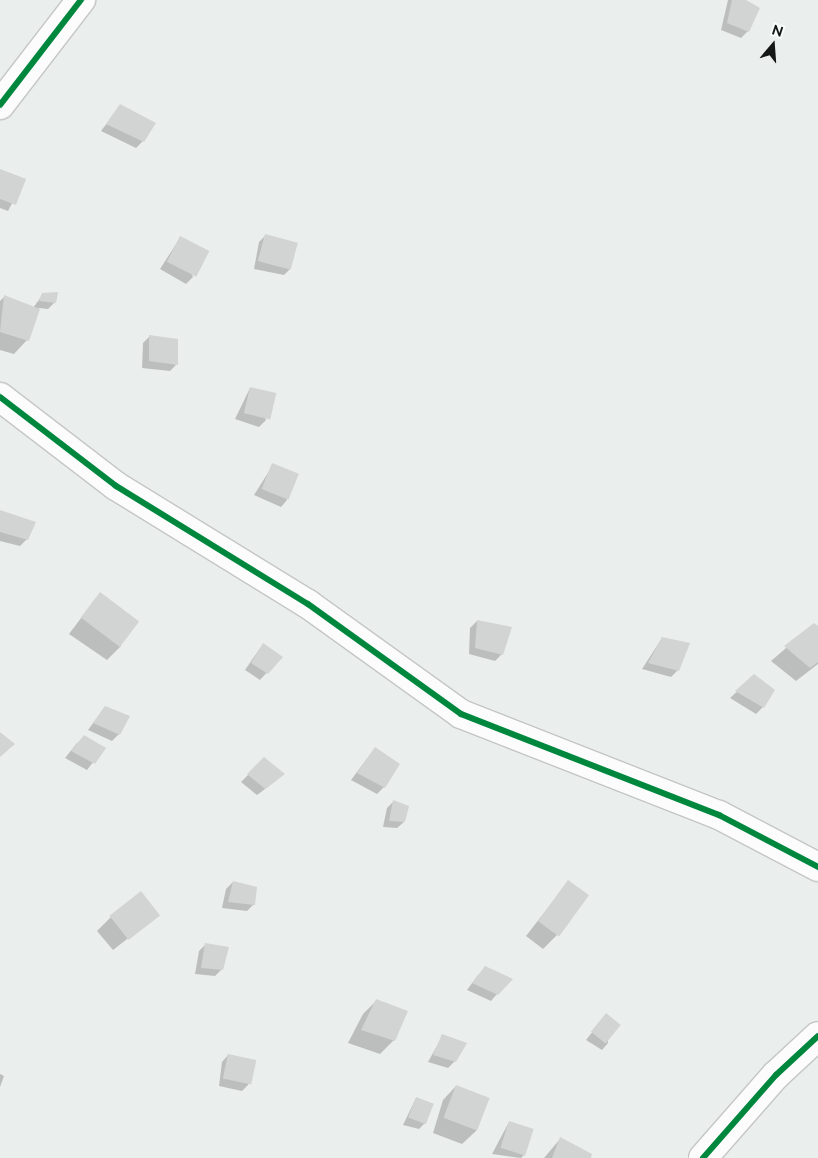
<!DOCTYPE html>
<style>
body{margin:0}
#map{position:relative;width:818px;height:1158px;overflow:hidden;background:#eaeeec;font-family:Raleway,sans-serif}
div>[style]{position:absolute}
.shadow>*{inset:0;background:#0003}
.building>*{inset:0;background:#d1d4d3;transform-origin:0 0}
.roads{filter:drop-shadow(1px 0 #c4c6c5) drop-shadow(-1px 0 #c4c6c5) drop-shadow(0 1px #c4c6c5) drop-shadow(0 -1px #c4c6c5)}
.minor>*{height:28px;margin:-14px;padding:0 14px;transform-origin:14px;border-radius:14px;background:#fcfcfc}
.cycleway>*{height:6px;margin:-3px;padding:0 3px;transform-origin:3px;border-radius:3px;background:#00873e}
span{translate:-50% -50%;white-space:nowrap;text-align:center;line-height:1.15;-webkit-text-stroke:4px #f6fdfa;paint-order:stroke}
.north{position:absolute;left:748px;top:20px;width:50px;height:50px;-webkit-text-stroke:4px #f6fdfa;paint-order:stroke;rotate:18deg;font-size:14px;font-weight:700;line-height:20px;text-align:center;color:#151716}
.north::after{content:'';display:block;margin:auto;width:18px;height:22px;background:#151716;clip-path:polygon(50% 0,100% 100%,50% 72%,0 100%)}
</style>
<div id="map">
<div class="shadow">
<div style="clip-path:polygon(728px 0,743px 0,748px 31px,741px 38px,721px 30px)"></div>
<div style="clip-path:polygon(120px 106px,143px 141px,136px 148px,101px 131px)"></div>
<div style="clip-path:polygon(0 170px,25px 179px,8px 211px,0 208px)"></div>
<div style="clip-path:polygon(266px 235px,291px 268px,284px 275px,254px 269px,259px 242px)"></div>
<div style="clip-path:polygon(180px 238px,193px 277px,186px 284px,160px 269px)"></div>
<div style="clip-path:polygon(43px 294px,55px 302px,48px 309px,39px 308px,27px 340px,14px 354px,0 350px,0 301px,4px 297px,33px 308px)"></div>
<div style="clip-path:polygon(150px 336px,176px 365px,170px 371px,142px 368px,143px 343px)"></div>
<div style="clip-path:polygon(250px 388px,266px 420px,259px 427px,235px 419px)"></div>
<div style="clip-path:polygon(273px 465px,287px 500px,281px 507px,254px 495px)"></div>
<div style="clip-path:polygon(0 511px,27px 539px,20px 546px,0 541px)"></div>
<div style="clip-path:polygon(100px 593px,121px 646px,107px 660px,69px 634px)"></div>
<div style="clip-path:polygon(477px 621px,502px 654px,495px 661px,469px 654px,470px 628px)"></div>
<div style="clip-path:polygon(814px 624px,818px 627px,818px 664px,796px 681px,771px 661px)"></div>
<div style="clip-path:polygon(662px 638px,678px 670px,671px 677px,642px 669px)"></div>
<div style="clip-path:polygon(263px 644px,281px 657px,260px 680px,245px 670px)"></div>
<div style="clip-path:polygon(754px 676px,763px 707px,756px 714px,730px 698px)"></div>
<div style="clip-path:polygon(105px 707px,119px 734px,112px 741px,88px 730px)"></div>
<div style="clip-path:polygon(77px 743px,104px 748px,87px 770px,65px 758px)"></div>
<div style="clip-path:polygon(375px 748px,384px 787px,377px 794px,351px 780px)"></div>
<div style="clip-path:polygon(264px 759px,277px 780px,257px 795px,241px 782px)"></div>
<div style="clip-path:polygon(394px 801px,404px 822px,397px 828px,383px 827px,387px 808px)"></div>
<div style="clip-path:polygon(233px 882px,254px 904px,247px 911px,222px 908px,226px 889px)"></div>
<div style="clip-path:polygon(568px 882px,557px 935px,543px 949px,526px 936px)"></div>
<div style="clip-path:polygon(158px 915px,113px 950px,97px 931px,111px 917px)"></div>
<div style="clip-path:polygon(206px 944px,222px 969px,215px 976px,195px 974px,199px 951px)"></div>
<div style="clip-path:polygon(478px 975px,497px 994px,491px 1001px,467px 990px)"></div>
<div style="clip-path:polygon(377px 1000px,394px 1040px,380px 1054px,348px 1043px,363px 1014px)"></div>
<div style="clip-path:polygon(606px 1015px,608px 1043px,602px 1050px,586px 1040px)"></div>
<div style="clip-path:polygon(443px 1035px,455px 1061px,448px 1068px,428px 1062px)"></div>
<div style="clip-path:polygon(228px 1055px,255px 1061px,248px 1085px,242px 1091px,219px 1086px,222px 1062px)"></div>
<div style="clip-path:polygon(0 1074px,4px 1076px,0 1087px)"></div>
<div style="clip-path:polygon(456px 1086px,488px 1098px,476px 1131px,462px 1144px,433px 1133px,443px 1100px)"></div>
<div style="clip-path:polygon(416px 1098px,426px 1122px,419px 1129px,403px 1125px)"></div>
<div style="clip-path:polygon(509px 1122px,525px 1154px,521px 1158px,492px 1154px)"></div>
<div style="clip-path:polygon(560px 1139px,589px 1158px,544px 1158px)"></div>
</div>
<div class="building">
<div style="clip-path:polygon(732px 0,746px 0,760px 8px,749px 32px,727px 23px)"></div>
<div style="clip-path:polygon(120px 104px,156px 123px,144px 142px,106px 124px)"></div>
<div style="clip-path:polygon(0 169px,26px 179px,16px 205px,0 199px)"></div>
<div style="left:265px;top:234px;width:34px;height:28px;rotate:15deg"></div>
<div style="left:180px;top:236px;width:33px;height:29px;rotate:27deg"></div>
<div style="clip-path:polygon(58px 292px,56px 303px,39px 301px,42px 293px)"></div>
<div style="clip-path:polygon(4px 295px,40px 309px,29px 341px,0 332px)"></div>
<div style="clip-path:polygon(149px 335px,178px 339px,178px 365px,149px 361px)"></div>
<div style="left:250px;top:387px;width:27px;height:27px;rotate:13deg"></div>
<div style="left:272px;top:463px;width:29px;height:28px;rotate:22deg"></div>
<div style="clip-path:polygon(0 510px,36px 522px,28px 540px,0 532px)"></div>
<div style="left:100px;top:592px;width:49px;height:32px;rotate:37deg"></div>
<div style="clip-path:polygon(477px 620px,512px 627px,503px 655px,475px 648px)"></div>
<div style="clip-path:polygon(814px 623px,818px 626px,818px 662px,810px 668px,784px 646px)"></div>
<div style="clip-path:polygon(662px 637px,690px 643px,679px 671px,648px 663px)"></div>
<div style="clip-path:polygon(263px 643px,283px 657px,268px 674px,251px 663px)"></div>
<div style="clip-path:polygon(754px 674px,775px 690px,764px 708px,735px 691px)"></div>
<div style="clip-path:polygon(105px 706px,130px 716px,120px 735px,93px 723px)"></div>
<div style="clip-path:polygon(0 732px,15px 744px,0 757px)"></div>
<div style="clip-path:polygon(84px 735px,106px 748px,95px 764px,71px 751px)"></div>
<div style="clip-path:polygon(375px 747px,400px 764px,385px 788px,357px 773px)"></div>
<div style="clip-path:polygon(264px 757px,285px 774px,265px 789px,247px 774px)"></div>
<div style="clip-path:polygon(393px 800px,409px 806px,405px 822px,389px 821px)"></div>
<div style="left:568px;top:880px;width:26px;height:51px;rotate:36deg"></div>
<div style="clip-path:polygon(233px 881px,257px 887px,255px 905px,228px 902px)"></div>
<div style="left:141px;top:891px;width:31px;height:40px;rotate:52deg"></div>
<div style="clip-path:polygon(205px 943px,229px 947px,223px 970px,201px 968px)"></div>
<div style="clip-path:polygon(485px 966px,513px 979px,498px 995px,472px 983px)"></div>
<div style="clip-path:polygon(376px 999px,408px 1011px,395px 1041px,361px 1030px)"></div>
<div style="left:606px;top:1013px;width:19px;height:24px;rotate:39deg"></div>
<div style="clip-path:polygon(442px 1034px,467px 1043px,456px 1062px,433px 1055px)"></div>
<div style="left:228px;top:1054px;width:29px;height:25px;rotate:12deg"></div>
<div style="left:456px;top:1085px;width:36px;height:35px;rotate:21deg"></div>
<div style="left:416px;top:1097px;width:19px;height:22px;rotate:21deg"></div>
<div style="left:509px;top:1121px;width:26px;height:28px;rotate:18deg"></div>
<div style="clip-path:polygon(560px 1137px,592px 1154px,591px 1158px,552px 1158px)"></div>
</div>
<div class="roads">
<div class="minor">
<div style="left:0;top:105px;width:133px;rotate:-52.4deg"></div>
<div style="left:0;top:397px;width:146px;rotate:37.5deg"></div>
<div style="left:116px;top:486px;width:225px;rotate:31.6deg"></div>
<div style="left:308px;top:604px;width:188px;rotate:35.7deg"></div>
<div style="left:461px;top:714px;width:277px;rotate:21.4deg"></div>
<div style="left:719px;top:815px;width:112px;rotate:27.7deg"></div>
<div style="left:703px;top:1158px;width:111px;rotate:-48.7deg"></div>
<div style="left:776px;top:1075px;width:57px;rotate:-42.9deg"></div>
</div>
</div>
<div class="cycleway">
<div style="left:0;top:105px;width:133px;rotate:-52.4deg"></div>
<div style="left:0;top:397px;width:146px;rotate:37.5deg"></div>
<div style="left:116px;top:486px;width:225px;rotate:31.6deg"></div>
<div style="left:308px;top:604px;width:188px;rotate:35.7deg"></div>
<div style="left:461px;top:714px;width:277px;rotate:21.4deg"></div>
<div style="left:719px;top:815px;width:112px;rotate:27.7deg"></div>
<div style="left:703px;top:1158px;width:111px;rotate:-48.7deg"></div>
<div style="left:776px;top:1075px;width:57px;rotate:-42.9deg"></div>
</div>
<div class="north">N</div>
</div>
